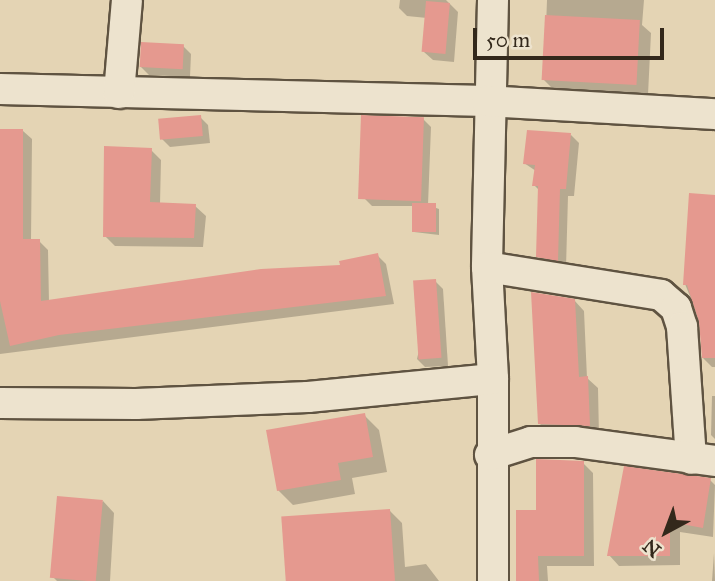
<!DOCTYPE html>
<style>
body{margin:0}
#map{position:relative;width:715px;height:581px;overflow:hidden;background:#e4d4b4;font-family:"IM FELL Great Primer",serif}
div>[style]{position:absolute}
.shadow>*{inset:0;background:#0003}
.building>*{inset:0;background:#e5998f;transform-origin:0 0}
.roads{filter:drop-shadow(2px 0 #5f5341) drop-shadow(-2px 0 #5f5341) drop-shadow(0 2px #5f5341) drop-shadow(0 -2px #5f5341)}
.minor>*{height:30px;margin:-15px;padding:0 15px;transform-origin:15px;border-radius:15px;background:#ede3ce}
span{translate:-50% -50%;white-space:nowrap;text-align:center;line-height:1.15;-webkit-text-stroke:5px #ede3ce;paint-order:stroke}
.north{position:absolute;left:631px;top:497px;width:70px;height:70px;-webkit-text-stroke:5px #ede3ce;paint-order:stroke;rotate:221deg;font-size:19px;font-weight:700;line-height:28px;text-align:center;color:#33281b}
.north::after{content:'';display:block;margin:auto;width:24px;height:32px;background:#33281b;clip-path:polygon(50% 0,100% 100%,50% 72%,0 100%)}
.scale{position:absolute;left:473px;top:28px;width:191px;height:32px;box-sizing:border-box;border:4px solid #33281b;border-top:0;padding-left:9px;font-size:21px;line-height:24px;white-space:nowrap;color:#33281b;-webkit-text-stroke:5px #ede3ce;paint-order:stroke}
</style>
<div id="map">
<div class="shadow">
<div style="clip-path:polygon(400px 0,446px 0,458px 12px,454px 62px,433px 60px,424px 52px,427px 18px,407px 16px,399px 8px)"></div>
<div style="clip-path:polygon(547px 0,644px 0,642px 25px,651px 33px,648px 95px,555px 91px,544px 80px)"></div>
<div style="clip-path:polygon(183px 46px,191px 54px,190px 77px,149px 75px,141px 67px)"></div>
<div style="clip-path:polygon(200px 117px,208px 125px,210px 143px,170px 147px,162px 139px)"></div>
<div style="clip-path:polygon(423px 119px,431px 127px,428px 205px,439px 209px,439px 235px,414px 232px,414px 206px,372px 206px,364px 198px)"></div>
<div style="clip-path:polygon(0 131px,23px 131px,32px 139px,31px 241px,39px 241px,48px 250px,49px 302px,342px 267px,377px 255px,386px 264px,394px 304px,0 354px)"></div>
<div style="clip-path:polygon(571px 135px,579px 143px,574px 196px,568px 196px,566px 268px,546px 265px,538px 256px,539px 190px,534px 185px,536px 171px,524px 163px)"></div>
<div style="clip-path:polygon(151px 150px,161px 160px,160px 204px,195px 206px,206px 216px,203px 247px,115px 246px,105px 236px)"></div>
<div style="clip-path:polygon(715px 196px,715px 367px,712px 367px,703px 358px,700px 321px,685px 284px)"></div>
<div style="clip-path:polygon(435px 281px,443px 289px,448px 366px,425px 367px,417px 359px)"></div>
<div style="clip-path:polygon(574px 300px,584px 311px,587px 378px,598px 388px,599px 436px,550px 434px,540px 424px)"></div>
<div style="clip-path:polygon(712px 396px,715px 396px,715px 439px,711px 435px)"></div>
<div style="clip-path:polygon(364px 415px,379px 430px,387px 472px,352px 478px,355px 494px,293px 505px,278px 490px)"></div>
<div style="clip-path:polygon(583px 463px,593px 473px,594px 566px,547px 566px,548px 581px,519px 581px,538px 512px)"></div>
<div style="clip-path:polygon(710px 480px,715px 485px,713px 537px,680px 532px,680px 565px,619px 566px,609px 555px)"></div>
<div style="clip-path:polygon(103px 501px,114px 513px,110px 581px,57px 581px,53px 577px)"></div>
<div style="clip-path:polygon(390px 511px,402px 523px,405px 567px,426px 564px,439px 581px,291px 581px)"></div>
<div style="clip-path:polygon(714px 553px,715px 581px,712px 581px)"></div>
</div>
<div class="building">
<div style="left:426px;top:1px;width:24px;height:51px;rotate:5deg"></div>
<div style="left:545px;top:15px;width:95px;height:65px;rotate:3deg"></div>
<div style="left:141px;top:42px;width:43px;height:25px;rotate:3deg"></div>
<div style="left:201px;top:115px;width:21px;height:43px;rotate:85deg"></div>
<div style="left:361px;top:115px;width:63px;height:84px;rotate:2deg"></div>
<div style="clip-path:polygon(0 129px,23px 129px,23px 239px,40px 239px,41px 301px,261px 269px,340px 265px,339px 261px,378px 253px,386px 296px,59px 335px,10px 346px,0 301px)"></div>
<div style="clip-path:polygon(527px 130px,571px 133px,566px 189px,560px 189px,558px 261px,536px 257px,538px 186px,532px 186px,535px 165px,523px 164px)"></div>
<div style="clip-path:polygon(104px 146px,152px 148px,150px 202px,196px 204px,194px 238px,103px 237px)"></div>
<div style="clip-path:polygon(689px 193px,715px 195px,715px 358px,702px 358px,699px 322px,687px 285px,683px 285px)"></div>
<div style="left:436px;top:203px;width:29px;height:24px;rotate:90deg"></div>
<div style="left:436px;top:279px;width:79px;height:23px;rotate:86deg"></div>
<div style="clip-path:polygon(531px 292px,575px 299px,579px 377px,588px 376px,590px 426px,538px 424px)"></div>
<div style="clip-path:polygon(365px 413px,373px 457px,338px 463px,341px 480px,277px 491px,266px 430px)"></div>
<div style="clip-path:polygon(536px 459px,584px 461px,584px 556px,538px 556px,539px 581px,516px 581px,516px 510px,536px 510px)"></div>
<div style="clip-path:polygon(624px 466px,711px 478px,703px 528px,670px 522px,670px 556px,607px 556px)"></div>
<div style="left:57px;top:496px;width:46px;height:82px;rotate:5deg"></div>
<div style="left:390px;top:509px;width:72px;height:109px;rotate:86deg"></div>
</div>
<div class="roads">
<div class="minor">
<div style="left:493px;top:0;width:267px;rotate:91.3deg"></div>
<div style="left:487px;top:267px;width:112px;rotate:86.9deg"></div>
<div style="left:493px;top:379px;width:202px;rotate:90deg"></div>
<div style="left:0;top:89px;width:487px;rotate:1.4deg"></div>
<div style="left:487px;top:101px;width:228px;rotate:3.3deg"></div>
<div style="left:119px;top:93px;width:93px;rotate:-85.1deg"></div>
<div style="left:487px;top:267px;width:176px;rotate:9.1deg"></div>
<div style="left:661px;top:295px;width:20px;rotate:41deg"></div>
<div style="left:676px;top:308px;width:20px;rotate:72deg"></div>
<div style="left:682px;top:327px;width:132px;rotate:86.1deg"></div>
<div style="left:0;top:403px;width:136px;rotate:0.4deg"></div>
<div style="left:136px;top:404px;width:172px;rotate:-2.3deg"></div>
<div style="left:308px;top:397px;width:186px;rotate:-5.6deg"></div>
<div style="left:490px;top:455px;width:43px;rotate:-17.6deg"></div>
<div style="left:531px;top:442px;width:44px"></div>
<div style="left:575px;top:442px;width:141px;rotate:7.7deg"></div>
</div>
</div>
<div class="north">N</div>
<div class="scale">50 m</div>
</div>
